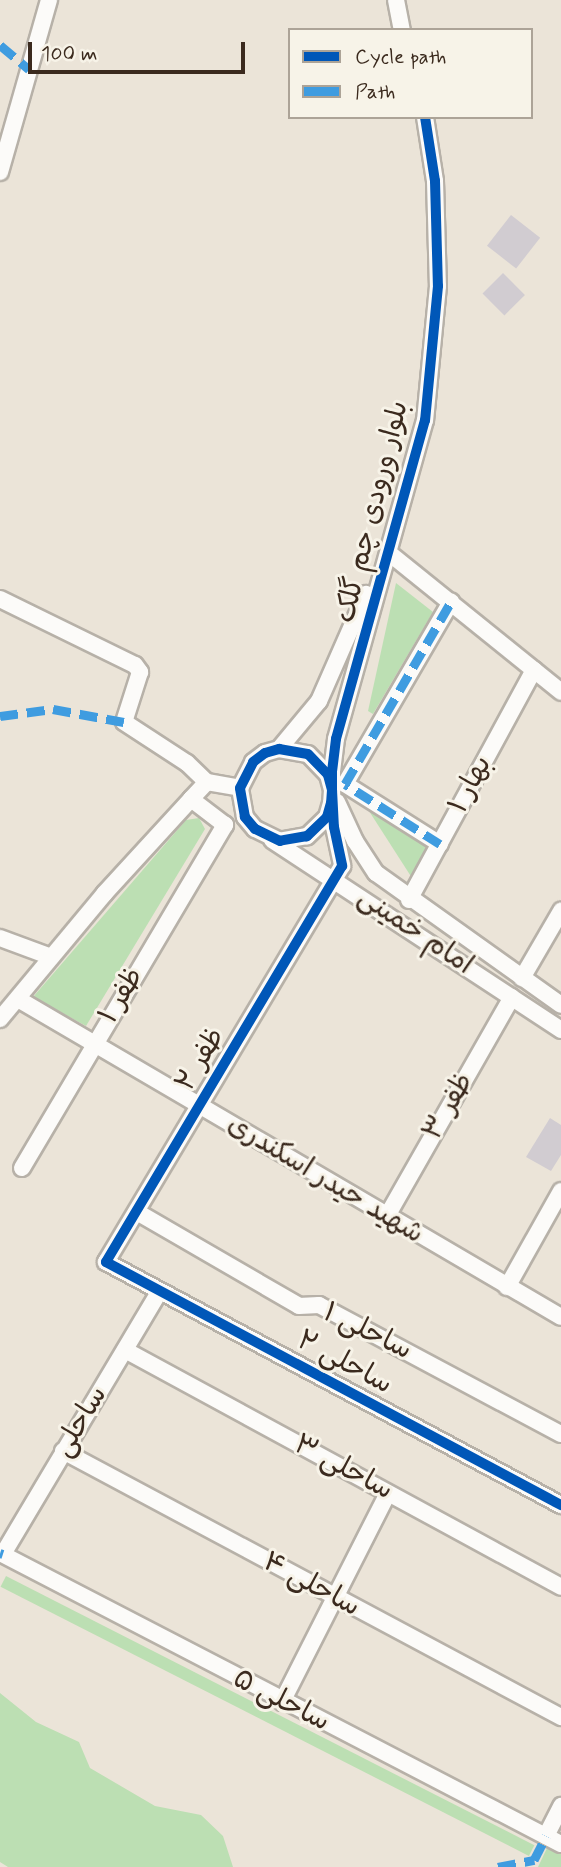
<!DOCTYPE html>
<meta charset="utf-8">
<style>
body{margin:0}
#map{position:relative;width:561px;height:1867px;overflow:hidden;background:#ebe4d8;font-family:Mynerve,"Playpen Sans Arabic",sans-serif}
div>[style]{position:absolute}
.green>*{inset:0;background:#bcdfb3;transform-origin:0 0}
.building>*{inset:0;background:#d1ccd1;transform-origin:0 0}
.roads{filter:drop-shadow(2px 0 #b7b1a8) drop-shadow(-2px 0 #b7b1a8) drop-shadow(0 2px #b7b1a8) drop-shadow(0 -2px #b7b1a8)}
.minor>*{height:16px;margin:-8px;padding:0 8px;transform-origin:8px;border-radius:8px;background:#fcfbf9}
.quiet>*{height:9px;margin-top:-4.5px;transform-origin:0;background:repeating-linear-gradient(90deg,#3f9ce0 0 18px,transparent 0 27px)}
.cycleway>*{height:10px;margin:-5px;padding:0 5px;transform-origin:5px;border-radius:5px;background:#0057b8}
span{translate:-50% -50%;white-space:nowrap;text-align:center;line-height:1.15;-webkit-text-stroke:6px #f7f3e8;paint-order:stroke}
.street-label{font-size:28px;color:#3b2a1e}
.legend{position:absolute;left:288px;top:28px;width:245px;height:91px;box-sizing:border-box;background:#f7f3e8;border:2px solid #aca397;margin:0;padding:9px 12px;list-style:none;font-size:21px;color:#3b2a1e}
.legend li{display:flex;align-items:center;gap:14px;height:35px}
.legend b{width:35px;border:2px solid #aca397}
.scale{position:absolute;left:28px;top:42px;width:217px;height:32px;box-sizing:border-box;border:4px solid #3b2a1e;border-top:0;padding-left:9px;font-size:21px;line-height:24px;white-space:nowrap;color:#3b2a1e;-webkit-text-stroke:5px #f7f3e8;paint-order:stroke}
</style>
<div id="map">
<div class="green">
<div style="clip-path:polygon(396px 583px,433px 612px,373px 714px,368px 711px)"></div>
<div style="clip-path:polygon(371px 809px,429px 849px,412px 878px,369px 811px)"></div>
<div style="clip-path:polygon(199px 818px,205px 829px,86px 1026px,33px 997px,186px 820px)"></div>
<div style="left:6px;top:1576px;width:593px;height:12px;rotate:27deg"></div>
<div style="clip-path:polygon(0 1693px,36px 1722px,79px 1742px,90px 1768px,155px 1806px,201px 1815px,223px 1836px,233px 1867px,8px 1867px,0 1862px)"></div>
<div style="clip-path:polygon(548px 1846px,561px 1852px,561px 1867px,538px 1867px)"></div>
</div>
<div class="building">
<div style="left:511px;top:215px;width:37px;height:39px;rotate:38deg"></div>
<div style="left:503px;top:273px;width:31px;height:29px;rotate:45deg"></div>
<div style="clip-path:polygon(550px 1118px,561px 1125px,561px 1155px,551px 1171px,526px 1157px)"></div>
</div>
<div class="roads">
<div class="minor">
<div style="left:396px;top:0;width:31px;rotate:79deg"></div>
<div style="left:425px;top:117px;width:65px;rotate:81.1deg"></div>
<div style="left:435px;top:181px;width:105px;rotate:88.4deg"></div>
<div style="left:438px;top:286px;width:135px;rotate:95.5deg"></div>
<div style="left:425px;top:420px;width:331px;rotate:105.6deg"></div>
<div style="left:336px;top:739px;width:31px;rotate:97deg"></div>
<div style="left:332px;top:770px;width:20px;rotate:90deg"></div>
<div style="left:332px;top:790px;width:13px;rotate:94deg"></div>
<div style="left:331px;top:803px;width:15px;rotate:106deg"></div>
<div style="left:327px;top:817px;width:28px;rotate:136deg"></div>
<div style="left:307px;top:836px;width:27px;rotate:170deg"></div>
<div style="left:280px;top:841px;width:28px;rotate:-154deg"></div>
<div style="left:255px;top:829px;width:16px;rotate:-130deg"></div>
<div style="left:245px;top:817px;width:29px;rotate:-100deg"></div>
<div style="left:240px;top:788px;width:29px;rotate:-63deg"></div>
<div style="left:253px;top:762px;width:15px;rotate:-37deg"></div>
<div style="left:265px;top:753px;width:15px;rotate:-16deg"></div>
<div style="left:279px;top:749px;width:29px;rotate:10deg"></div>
<div style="left:308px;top:754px;width:29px;rotate:46deg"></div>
<div style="left:328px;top:775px;width:16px;rotate:75deg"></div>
<div style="left:332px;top:790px;width:37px;rotate:87deg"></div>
<div style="left:334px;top:827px;width:40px;rotate:78deg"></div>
<div style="left:342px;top:866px;width:461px;rotate:120.8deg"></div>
<div style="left:106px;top:1262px;width:516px;rotate:28.11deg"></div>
<div style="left:0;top:172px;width:179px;rotate:-74.1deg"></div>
<div style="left:389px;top:553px;width:221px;rotate:38.9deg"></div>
<div style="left:0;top:599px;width:150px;rotate:26.1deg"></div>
<div style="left:135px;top:665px;width:9px;rotate:54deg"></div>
<div style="left:140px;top:672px;width:52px;rotate:107.7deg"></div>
<div style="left:124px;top:722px;width:75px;rotate:33.1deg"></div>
<div style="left:187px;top:763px;width:28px;rotate:44deg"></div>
<div style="left:279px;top:749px;width:62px;rotate:-50.2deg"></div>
<div style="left:319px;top:701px;width:117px;rotate:-66.3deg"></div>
<div style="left:191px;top:799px;width:23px;rotate:-47deg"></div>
<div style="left:207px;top:782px;width:34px;rotate:10deg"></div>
<div style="left:337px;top:802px;width:43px;rotate:65.2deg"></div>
<div style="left:355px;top:841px;width:38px;rotate:57deg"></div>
<div style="left:376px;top:873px;width:227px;rotate:35.5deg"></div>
<div style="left:272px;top:840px;width:346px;rotate:33.3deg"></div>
<div style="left:440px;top:844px;width:112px;rotate:-147.7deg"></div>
<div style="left:345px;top:784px;width:211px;rotate:-59.8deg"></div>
<div style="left:409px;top:900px;width:262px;rotate:-61.5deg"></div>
<div style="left:0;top:938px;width:54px;rotate:20.4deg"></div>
<div style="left:522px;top:978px;width:78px;rotate:-59.8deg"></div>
<div style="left:18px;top:999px;width:629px;rotate:30.35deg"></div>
<div style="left:0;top:1019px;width:163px;rotate:-50.2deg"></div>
<div style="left:104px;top:894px;width:129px;rotate:-47.5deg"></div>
<div style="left:191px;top:799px;width:43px;rotate:37.4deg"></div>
<div style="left:22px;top:1168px;width:399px;rotate:-59.4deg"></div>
<div style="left:137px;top:1212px;width:187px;rotate:30.1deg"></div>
<div style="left:299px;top:1306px;width:20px;rotate:-3deg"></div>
<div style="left:319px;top:1305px;width:274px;rotate:28.1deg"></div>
<div style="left:387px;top:1216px;width:252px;rotate:-60.3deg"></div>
<div style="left:507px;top:1287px;width:110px;rotate:-60.6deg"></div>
<div style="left:125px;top:1350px;width:496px;rotate:28.5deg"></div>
<div style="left:63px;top:1451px;width:565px;rotate:28.11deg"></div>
<div style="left:0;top:1553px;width:632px;rotate:27.42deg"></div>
<div style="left:3px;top:1554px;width:306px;rotate:-59.2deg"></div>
<div style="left:282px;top:1702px;width:234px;rotate:-63.1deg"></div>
<div style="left:546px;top:1836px;width:34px;rotate:-63deg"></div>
</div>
</div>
<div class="quiet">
<div style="left:0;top:45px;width:38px;rotate:40deg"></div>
<div style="left:0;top:716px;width:53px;rotate:-7.5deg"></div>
<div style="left:53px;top:709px;width:72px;rotate:10.4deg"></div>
<div style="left:440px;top:844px;width:112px;rotate:-147.7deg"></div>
<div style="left:345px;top:784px;width:211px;rotate:-59.8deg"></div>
<div style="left:0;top:1553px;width:3px;rotate:18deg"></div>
<div style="left:498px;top:1867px;width:37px;rotate:-11deg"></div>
<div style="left:534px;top:1860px;width:27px;rotate:-63deg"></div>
</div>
<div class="cycleway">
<div style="left:425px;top:117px;width:65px;rotate:81.1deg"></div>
<div style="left:435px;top:181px;width:105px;rotate:88.4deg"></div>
<div style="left:438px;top:286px;width:135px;rotate:95.5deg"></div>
<div style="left:425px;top:420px;width:331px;rotate:105.6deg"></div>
<div style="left:336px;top:739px;width:31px;rotate:97deg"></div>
<div style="left:332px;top:770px;width:20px;rotate:90deg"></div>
<div style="left:332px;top:790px;width:13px;rotate:94deg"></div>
<div style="left:331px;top:803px;width:15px;rotate:106deg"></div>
<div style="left:327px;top:817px;width:28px;rotate:136deg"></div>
<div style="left:307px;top:836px;width:27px;rotate:170deg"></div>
<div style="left:280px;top:841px;width:28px;rotate:-154deg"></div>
<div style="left:255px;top:829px;width:16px;rotate:-130deg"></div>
<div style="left:245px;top:817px;width:29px;rotate:-100deg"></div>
<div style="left:240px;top:788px;width:29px;rotate:-63deg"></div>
<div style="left:253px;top:762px;width:15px;rotate:-37deg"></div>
<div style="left:265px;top:753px;width:15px;rotate:-16deg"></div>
<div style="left:279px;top:749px;width:29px;rotate:10deg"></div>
<div style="left:308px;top:754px;width:29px;rotate:46deg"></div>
<div style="left:328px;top:775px;width:16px;rotate:75deg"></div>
<div style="left:332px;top:790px;width:37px;rotate:87deg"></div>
<div style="left:334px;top:827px;width:40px;rotate:78deg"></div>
<div style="left:342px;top:866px;width:461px;rotate:120.8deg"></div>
<div style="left:106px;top:1262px;width:516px;rotate:28.11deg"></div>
</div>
<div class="street-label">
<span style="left:373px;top:512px;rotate:-76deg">بلوار ورودی چم گلک</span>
<span style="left:471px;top:785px;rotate:-62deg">بهار ۱</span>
<span style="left:415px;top:932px;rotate:34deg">امام خمینی</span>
<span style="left:122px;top:996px;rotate:-59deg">ظفر ۱</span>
<span style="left:201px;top:1060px;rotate:-59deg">ظفر ۲</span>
<span style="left:449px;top:1107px;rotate:-60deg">ظفر ۳</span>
<span style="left:325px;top:1180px;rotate:31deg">شهید حیدر اسکندری</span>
<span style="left:367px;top:1332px;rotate:26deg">ساحلی ۱</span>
<span style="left:344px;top:1363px;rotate:28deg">ساحلی ۲</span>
<span style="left:81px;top:1422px;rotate:-59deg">ساحلی</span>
<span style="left:343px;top:1468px;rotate:28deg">ساحلی ۳</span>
<span style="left:311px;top:1585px;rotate:28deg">ساحلی ۴</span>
<span style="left:281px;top:1701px;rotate:27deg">ساحلی ۵</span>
</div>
<ul class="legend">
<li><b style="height:9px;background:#0057b8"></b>Cycle path</li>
<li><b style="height:9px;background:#3f9ce0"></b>Path</li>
</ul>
<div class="scale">100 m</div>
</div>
